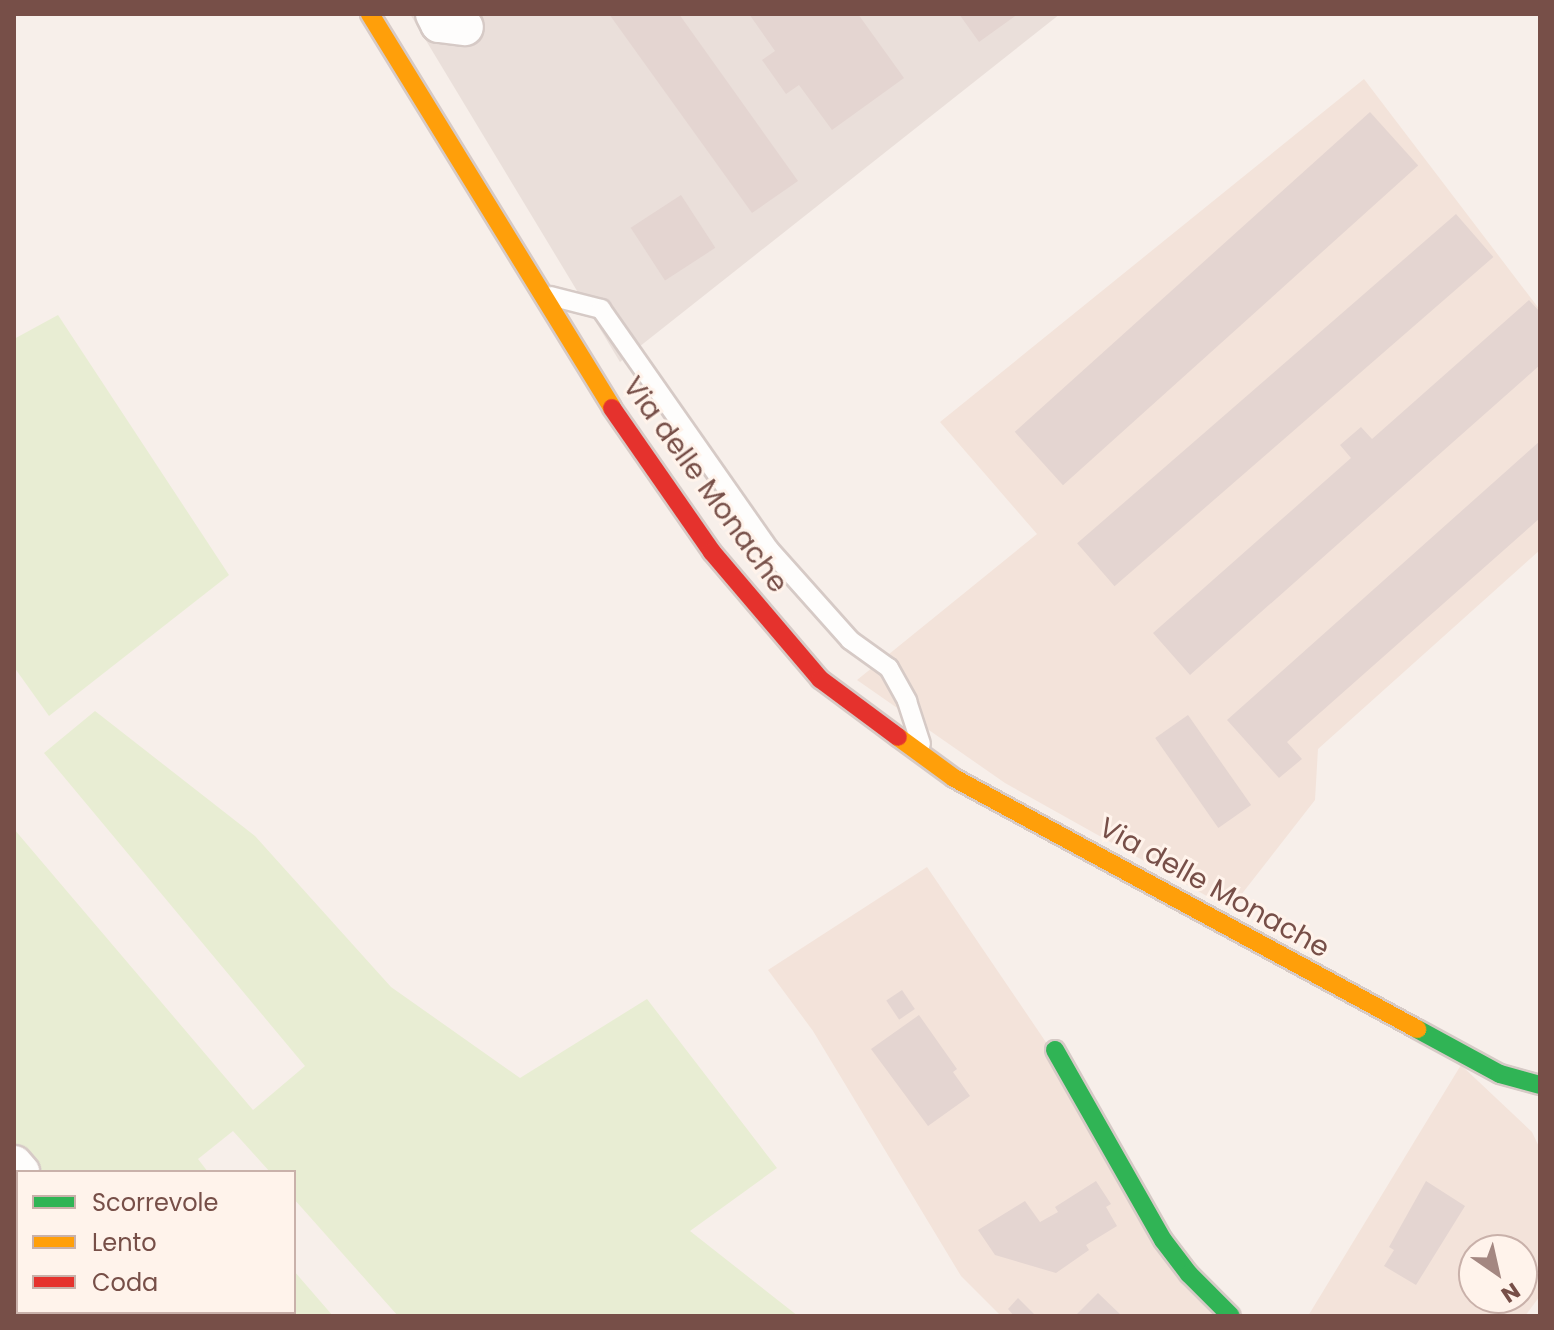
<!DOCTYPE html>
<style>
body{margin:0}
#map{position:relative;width:1554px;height:1330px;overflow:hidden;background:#f7efea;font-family:Poppins,sans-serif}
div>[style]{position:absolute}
.residential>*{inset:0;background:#f3e3da}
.industrial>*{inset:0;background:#eadfda}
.green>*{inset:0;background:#e8edd3}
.building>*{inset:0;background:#e4d5d1;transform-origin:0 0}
.roads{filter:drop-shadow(2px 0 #d6cac6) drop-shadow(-2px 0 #d6cac6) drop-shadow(0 2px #d6cac6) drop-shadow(0 -2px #d6cac6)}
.lane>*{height:18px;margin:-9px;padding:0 9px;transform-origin:9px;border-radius:9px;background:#fefdfc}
.street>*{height:36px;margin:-18px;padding:0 18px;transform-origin:18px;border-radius:18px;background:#fefdfc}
.fast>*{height:18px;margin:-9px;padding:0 9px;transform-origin:9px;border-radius:9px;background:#30b455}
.slow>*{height:18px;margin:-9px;padding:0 9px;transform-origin:9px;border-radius:9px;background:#ff9f0a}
.jam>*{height:18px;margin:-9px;padding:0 9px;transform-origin:9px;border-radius:9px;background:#e5322d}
span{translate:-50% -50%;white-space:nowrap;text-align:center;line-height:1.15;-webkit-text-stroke:6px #fff3eb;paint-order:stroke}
.street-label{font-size:28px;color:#774f48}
.frame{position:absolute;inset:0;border:16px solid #774f48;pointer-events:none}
.legend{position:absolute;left:16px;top:1170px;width:280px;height:144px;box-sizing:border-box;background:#fff3eb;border:2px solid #c9b1aa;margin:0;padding:10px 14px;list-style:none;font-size:24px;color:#774f48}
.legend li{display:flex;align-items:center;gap:16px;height:40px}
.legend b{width:40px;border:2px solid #c9b1aa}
.north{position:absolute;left:1458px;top:1234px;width:80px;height:80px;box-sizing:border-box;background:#fff3eb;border:2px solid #c9b1aa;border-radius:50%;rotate:146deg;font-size:22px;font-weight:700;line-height:32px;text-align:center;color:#774f48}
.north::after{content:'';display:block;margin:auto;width:28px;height:36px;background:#a48781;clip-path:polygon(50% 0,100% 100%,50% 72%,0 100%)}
</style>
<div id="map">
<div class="residential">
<div style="clip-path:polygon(1364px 79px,1540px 310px,1540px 550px,1318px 749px,1315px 800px,1230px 909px,1005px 783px,857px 680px,1037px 534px,940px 422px)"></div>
<div style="clip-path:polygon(927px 867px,1056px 1057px,1225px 1316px,1001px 1316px,961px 1276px,813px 1031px,768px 970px)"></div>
<div style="clip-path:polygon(evenodd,1461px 1065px,1532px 1132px,1540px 1149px,1540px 1296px,1525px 1316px,1308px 1316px,1461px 1065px,1474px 1250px,1522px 1250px,1522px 1298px,1474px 1298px,1474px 1250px)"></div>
</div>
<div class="industrial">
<div style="clip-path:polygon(410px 14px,1060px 14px,620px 362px)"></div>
</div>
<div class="green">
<div style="clip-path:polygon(58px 315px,229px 575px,49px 716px,14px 667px,14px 339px)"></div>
<div style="clip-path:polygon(95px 711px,255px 836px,391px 987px,520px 1078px,647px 999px,777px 1168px,690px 1231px,798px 1316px,398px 1316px,294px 1199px,294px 1172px,270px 1172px,233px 1131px,198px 1159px,208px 1172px,33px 1172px,14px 1150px,14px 829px,253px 1110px,305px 1066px,44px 753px)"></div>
<div style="clip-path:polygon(294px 1271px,333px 1316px,155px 1316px,152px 1312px,294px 1312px)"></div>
</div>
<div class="building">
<div style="clip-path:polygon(609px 14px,679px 14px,798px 181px,752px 213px)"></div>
<div style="clip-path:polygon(749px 14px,858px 14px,904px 78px,832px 130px,799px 85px,786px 94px,762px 60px,775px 51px)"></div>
<div style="clip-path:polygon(959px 14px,1018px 14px,979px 42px)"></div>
<div style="left:1370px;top:112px;width:72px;height:478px;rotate:48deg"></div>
<div style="left:681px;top:195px;width:63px;height:60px;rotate:57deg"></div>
<div style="left:1456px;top:214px;width:57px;height:502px;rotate:49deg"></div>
<div style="clip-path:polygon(1529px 300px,1540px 312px,1540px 365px,1190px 675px,1153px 633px,1351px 458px,1340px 445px,1361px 427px,1372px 439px)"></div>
<div style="clip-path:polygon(1540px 441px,1540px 518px,1287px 742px,1302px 759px,1279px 778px,1227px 720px)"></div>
<div style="left:1188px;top:715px;width:110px;height:40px;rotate:55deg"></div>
<div style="left:902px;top:990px;width:23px;height:19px;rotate:56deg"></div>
<div style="clip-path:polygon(919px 1015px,957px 1069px,953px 1072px,970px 1096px,928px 1126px,871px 1049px)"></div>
<div style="clip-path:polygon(1096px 1181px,1111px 1204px,1106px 1207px,1117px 1226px,1086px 1245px,1089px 1250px,1056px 1273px,995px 1255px,978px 1230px,1025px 1201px,1040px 1222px,1058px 1212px,1055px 1207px)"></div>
<div style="clip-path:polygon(1426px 1181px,1465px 1206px,1416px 1285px,1384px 1266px,1394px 1250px,1389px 1247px)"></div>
<div style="clip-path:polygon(1098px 1293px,1122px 1316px,1075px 1316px)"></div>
<div style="clip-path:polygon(1018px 1298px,1036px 1316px,1014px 1316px,1008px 1309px)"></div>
</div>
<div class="roads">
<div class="lane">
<div style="left:550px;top:296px;width:53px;rotate:14.3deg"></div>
<div style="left:601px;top:309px;width:293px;rotate:55deg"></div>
<div style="left:769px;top:549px;width:122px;rotate:48.3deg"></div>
<div style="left:850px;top:640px;width:48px;rotate:35.7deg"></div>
<div style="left:889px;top:668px;width:38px;rotate:61deg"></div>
<div style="left:907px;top:701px;width:45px;rotate:72deg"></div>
</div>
<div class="street">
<div style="left:434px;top:14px;width:11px;rotate:63deg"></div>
<div style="left:439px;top:24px;width:26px;rotate:7deg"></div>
<div style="left:14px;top:1164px;width:11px;rotate:49deg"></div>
<div style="left:144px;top:1312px;width:5px;rotate:53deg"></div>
</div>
<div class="fast">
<div style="left:1417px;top:1029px;width:94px;rotate:28.5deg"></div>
<div style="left:1500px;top:1074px;width:41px;rotate:15.4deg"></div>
<div style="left:1055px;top:1050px;width:219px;rotate:60.4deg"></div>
<div style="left:1163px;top:1240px;width:43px;rotate:52.6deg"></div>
<div style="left:1189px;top:1274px;width:59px;rotate:45deg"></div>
</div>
<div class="slow">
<div style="left:370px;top:14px;width:462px;rotate:58.4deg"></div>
<div style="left:898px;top:737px;width:69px;rotate:36.2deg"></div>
<div style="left:954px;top:778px;width:527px;rotate:28.46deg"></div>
</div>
<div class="jam">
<div style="left:612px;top:408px;width:175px;rotate:55.2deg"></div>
<div style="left:712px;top:552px;width:167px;rotate:49.6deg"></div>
<div style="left:820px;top:679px;width:97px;rotate:36.6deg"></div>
</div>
</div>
<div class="street-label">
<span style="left:705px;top:485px;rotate:54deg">Via delle Monache</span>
<span style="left:1214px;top:888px;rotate:29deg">Via delle Monache</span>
</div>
<div class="frame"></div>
<ul class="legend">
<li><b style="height:10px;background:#30b455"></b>Scorrevole</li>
<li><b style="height:10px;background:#ff9f0a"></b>Lento</li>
<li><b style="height:10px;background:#e5322d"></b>Coda</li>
</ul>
<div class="north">N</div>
</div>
